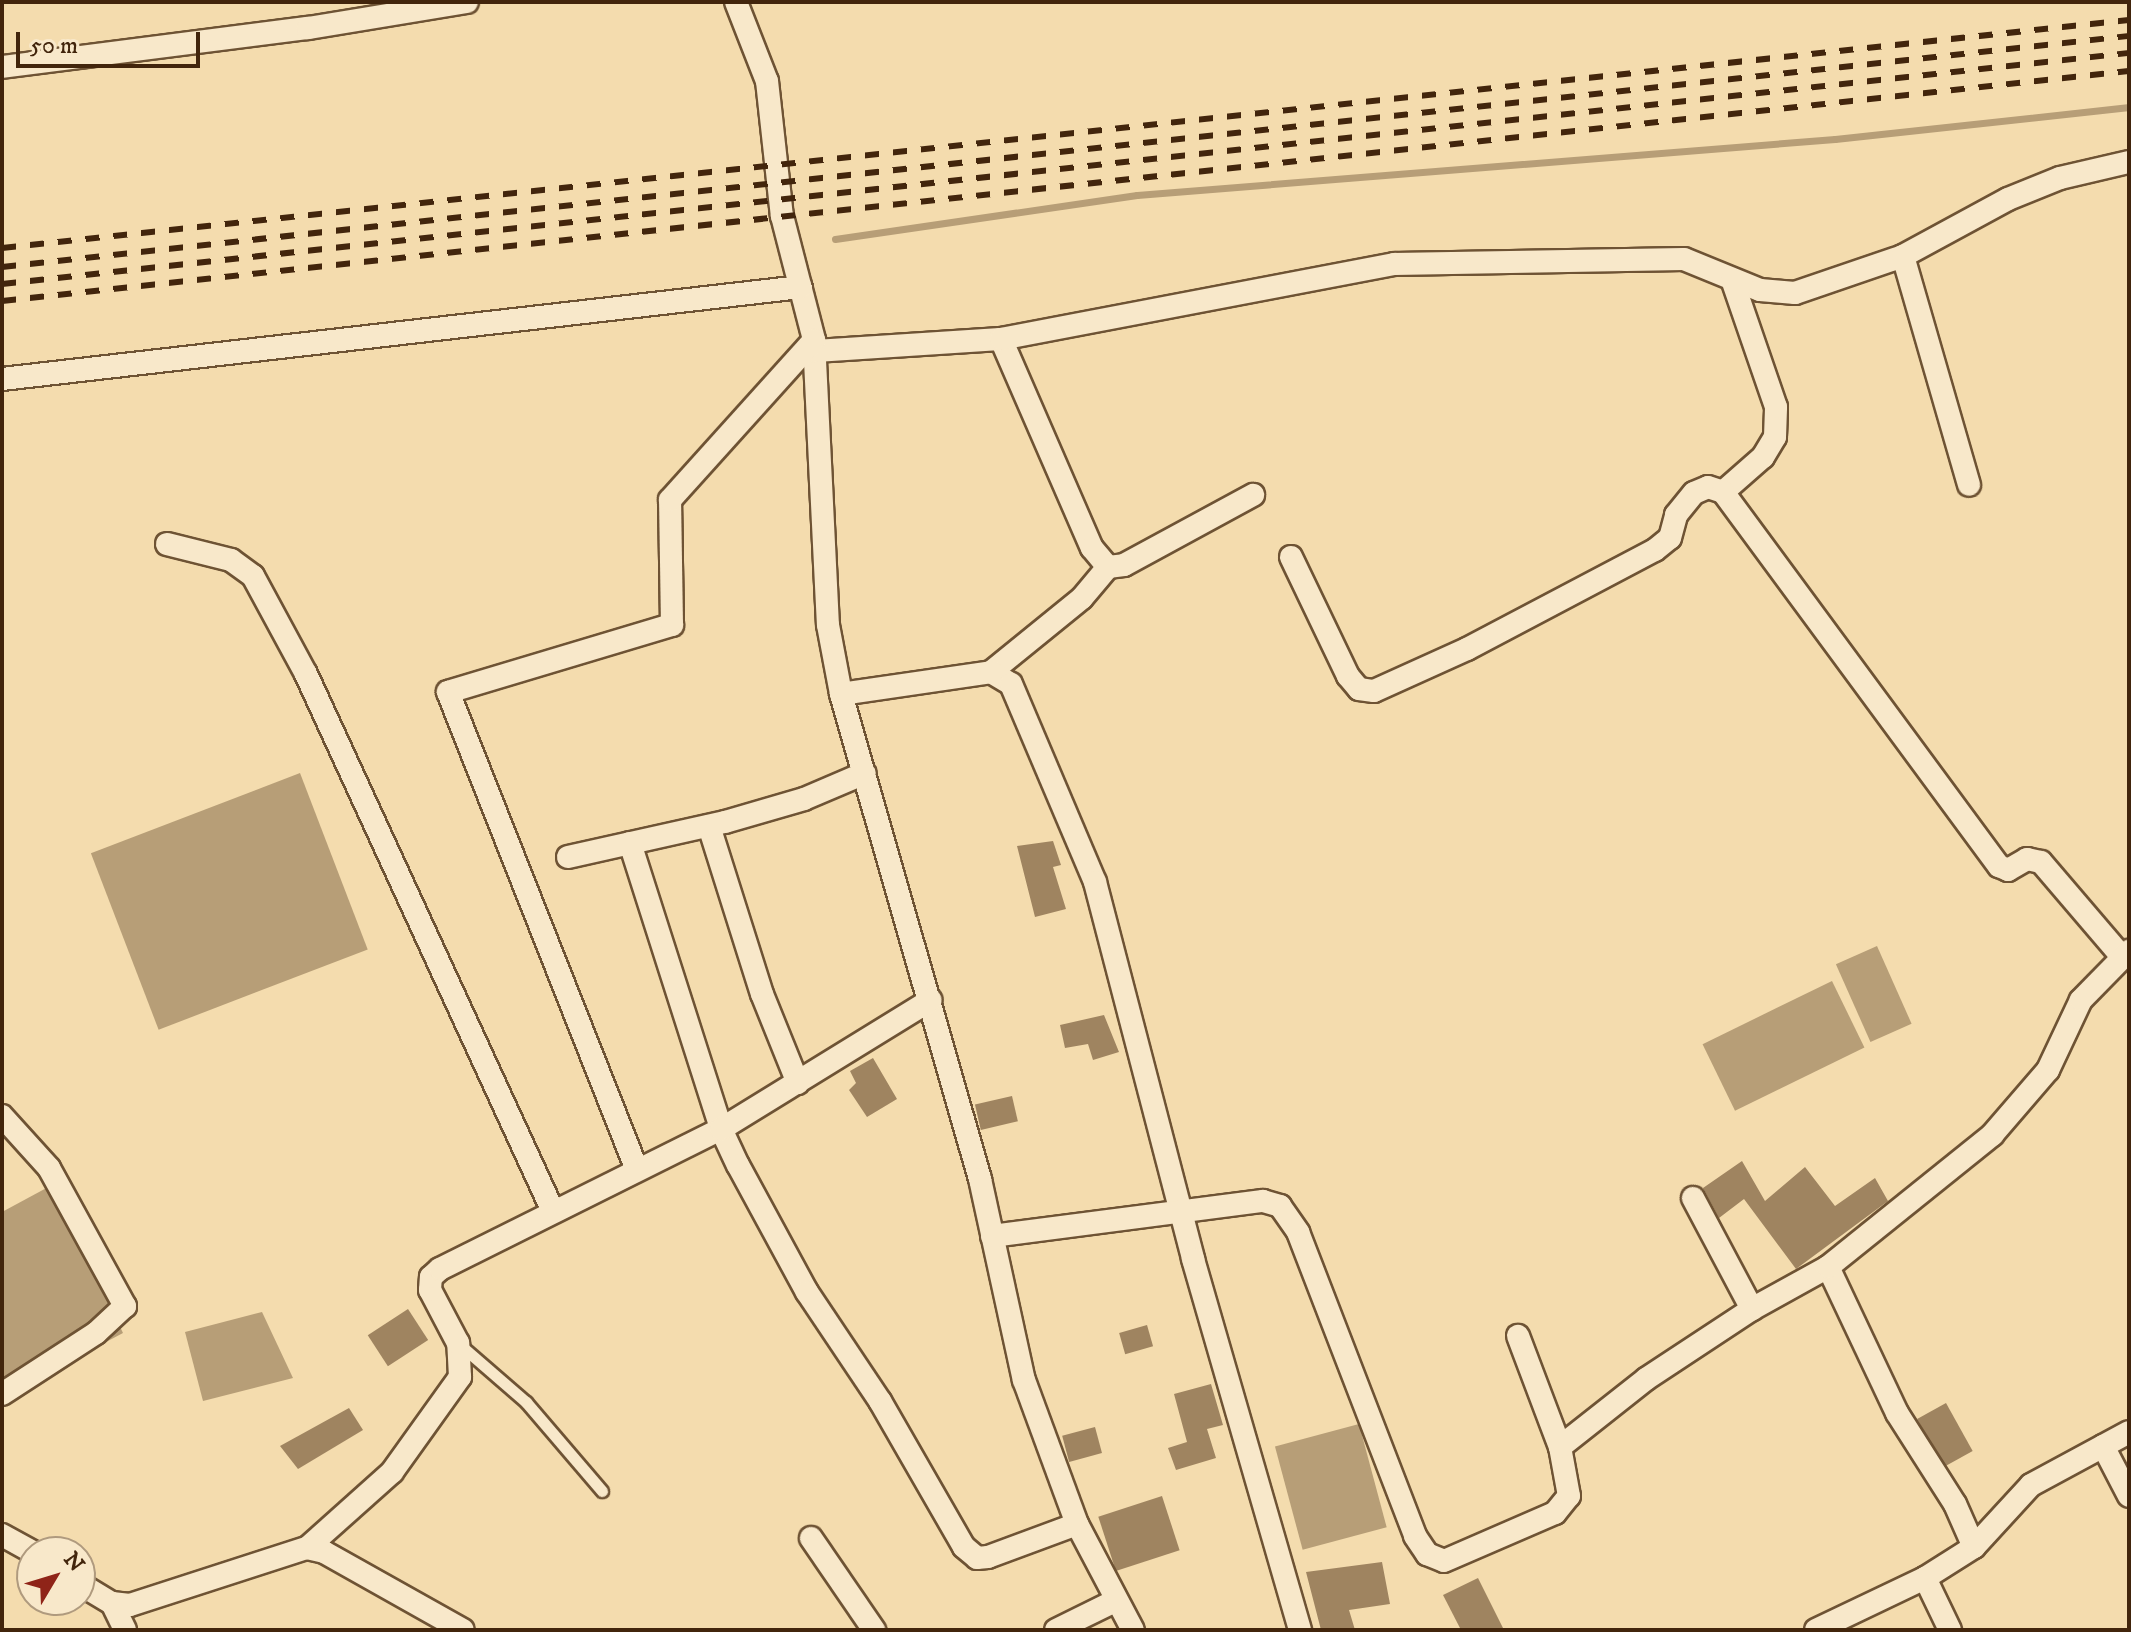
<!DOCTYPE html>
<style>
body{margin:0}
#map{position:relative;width:2131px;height:1632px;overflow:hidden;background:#f4dcae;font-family:"IM FELL DW Pica",serif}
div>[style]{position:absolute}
.water>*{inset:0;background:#b79e77;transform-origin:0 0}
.stream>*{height:7px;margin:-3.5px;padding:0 3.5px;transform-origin:3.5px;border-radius:3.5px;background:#b79e77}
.building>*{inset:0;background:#9f8460;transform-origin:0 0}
.roads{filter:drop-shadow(2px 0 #6e5334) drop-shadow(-2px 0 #6e5334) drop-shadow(0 2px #6e5334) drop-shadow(0 -2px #6e5334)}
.lane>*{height:11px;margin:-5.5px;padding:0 5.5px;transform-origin:5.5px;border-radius:5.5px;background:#f8e8ca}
.street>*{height:22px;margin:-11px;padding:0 11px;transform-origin:11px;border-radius:11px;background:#f8e8ca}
.rail>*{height:6px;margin-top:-3px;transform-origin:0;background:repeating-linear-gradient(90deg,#42250c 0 14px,transparent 0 28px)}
span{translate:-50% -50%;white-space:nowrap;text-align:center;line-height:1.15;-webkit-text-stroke:6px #f8e8ca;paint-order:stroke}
.frame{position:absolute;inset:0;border:4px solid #42250c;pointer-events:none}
.north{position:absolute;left:16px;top:1536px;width:80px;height:80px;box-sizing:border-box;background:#f8e8ca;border:2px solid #af9a7e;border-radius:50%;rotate:52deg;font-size:22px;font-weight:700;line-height:32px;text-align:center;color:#42250c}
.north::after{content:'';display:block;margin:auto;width:28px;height:36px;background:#8f2418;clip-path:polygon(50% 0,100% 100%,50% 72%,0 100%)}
.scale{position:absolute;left:16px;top:32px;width:184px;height:36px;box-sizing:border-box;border:4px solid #42250c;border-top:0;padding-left:10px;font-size:24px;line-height:28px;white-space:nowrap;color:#42250c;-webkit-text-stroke:6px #f8e8ca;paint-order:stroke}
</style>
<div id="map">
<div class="water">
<div style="left:300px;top:773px;width:189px;height:224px;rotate:69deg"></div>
<div style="left:1877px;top:946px;width:85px;height:45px;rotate:66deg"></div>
<div style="left:1832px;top:981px;width:74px;height:144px;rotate:64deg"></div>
<div style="clip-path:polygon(52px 1185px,123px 1333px,2px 1397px,2px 1212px)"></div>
<div style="clip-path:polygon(262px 1312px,293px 1378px,203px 1401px,185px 1332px)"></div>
<div style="left:1359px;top:1424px;width:107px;height:87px;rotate:75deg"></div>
</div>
<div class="stream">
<div style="left:835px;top:239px;width:305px;rotate:-8.3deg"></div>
<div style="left:1137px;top:195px;width:700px;rotate:-4.59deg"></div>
<div style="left:1835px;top:139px;width:296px;rotate:-6.2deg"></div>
</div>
<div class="building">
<div style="clip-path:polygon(1053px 841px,1061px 865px,1053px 867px,1066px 909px,1035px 917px,1017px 846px)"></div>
<div style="clip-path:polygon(1104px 1015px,1119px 1052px,1093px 1060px,1088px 1044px,1065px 1048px,1060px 1025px)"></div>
<div style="clip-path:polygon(873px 1058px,897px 1099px,867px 1117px,849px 1090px,856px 1083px,850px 1071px)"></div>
<div style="left:1012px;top:1096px;width:26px;height:38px;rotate:77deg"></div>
<div style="clip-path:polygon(1742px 1161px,1765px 1201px,1805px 1167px,1835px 1206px,1875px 1178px,1888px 1201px,1796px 1269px,1744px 1199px,1719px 1218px,1703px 1188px)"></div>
<div style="left:408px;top:1309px;width:37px;height:48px;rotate:57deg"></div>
<div style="left:1147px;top:1325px;width:22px;height:29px;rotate:74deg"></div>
<div style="clip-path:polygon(1211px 1384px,1223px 1425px,1207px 1429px,1216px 1458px,1176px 1470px,1168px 1448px,1187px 1442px,1174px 1394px)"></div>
<div style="left:1946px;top:1403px;width:55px;height:33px;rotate:61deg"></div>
<div style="clip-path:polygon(349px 1408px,363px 1430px,298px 1469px,280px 1446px)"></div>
<div style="left:1095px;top:1427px;width:27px;height:34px;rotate:75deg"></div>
<div style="left:1162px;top:1496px;width:57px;height:67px;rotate:72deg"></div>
<div style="clip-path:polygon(1382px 1562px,1390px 1604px,1349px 1610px,1355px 1630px,1321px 1630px,1306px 1572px)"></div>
<div style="clip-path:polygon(1478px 1578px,1504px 1630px,1461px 1630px,1443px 1595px)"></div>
</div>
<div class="roads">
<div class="lane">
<div style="left:459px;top:1344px;width:89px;rotate:40.9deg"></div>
<div style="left:526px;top:1402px;width:117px;rotate:49.5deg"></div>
</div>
<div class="street">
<div style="left:736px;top:2px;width:85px;rotate:68.6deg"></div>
<div style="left:767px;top:81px;width:136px;rotate:83.7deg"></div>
<div style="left:782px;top:216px;width:128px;rotate:75.5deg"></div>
<div style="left:814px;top:340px;width:285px;rotate:87.2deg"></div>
<div style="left:828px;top:625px;width:70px;rotate:79.3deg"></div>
<div style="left:841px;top:694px;width:505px;rotate:74.01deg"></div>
<div style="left:980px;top:1179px;width:206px;rotate:77.7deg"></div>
<div style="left:1024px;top:1380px;width:153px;rotate:69.8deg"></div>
<div style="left:1077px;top:1524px;width:120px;rotate:62.2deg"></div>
<div style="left:2px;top:67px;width:308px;rotate:-7.3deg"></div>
<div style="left:308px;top:28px;width:161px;rotate:-9.3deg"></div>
<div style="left:1903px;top:256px;width:238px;rotate:73.9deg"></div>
<div style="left:1001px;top:339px;width:228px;rotate:66.5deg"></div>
<div style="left:1092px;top:548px;width:25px;rotate:50deg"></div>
<div style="left:1108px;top:567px;width:16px;rotate:-7deg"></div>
<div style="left:1124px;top:565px;width:147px;rotate:-28.5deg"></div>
<div style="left:815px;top:351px;width:186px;rotate:-3.7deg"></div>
<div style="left:1001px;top:339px;width:400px;rotate:-10.8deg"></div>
<div style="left:1394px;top:264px;width:290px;rotate:-1deg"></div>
<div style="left:1684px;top:259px;width:82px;rotate:22.2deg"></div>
<div style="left:1760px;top:290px;width:35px;rotate:5deg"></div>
<div style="left:1795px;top:293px;width:114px;rotate:-18.9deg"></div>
<div style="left:1903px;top:256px;width:119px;rotate:-28.5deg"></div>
<div style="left:2008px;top:199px;width:56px;rotate:-22deg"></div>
<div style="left:2060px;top:178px;width:71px;rotate:-13.1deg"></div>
<div style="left:2px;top:379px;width:804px;rotate:-6.57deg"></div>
<div style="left:1723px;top:492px;width:53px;rotate:-41.2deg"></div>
<div style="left:1763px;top:457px;width:23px;rotate:-59deg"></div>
<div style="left:1775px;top:437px;width:30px;rotate:-88deg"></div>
<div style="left:1776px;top:407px;width:135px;rotate:-109deg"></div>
<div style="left:167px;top:544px;width:66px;rotate:14deg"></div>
<div style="left:231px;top:560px;width:27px;rotate:36deg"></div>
<div style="left:253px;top:576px;width:111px;rotate:61.6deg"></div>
<div style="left:306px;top:674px;width:589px;rotate:65.31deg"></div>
<div style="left:1291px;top:557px;width:132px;rotate:64.4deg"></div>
<div style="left:1348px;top:676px;width:17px;rotate:50deg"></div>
<div style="left:1359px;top:689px;width:15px;rotate:8deg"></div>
<div style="left:1374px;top:691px;width:102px;rotate:-24.3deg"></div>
<div style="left:1467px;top:649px;width:212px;rotate:-27.8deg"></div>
<div style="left:1655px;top:550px;width:19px;rotate:-39deg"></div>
<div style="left:1670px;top:538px;width:24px;rotate:-75deg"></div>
<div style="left:1676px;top:515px;width:28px;rotate:-51deg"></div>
<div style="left:1694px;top:493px;width:15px;rotate:-23deg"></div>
<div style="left:1708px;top:487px;width:16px;rotate:18deg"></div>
<div style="left:1723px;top:492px;width:465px;rotate:53.6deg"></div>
<div style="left:1999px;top:866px;width:10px;rotate:24deg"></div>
<div style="left:2008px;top:870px;width:22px;rotate:-30deg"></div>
<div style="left:2027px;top:859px;width:14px;rotate:12deg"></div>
<div style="left:2041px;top:862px;width:125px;rotate:49.5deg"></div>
<div style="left:991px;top:672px;width:117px;rotate:-39.1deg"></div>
<div style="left:1082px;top:598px;width:40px;rotate:-50deg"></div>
<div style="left:841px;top:694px;width:152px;rotate:-8.3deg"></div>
<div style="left:991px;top:672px;width:23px;rotate:31deg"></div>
<div style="left:1011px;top:684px;width:215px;rotate:67deg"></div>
<div style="left:1095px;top:882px;width:390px;rotate:75.4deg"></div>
<div style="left:1193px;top:1259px;width:386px;rotate:73.9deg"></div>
<div style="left:709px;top:826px;width:176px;rotate:72.5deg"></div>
<div style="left:762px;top:994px;width:96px;rotate:68deg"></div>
<div style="left:630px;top:843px;width:300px;rotate:72.3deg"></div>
<div style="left:721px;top:1129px;width:40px;rotate:65deg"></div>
<div style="left:738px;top:1165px;width:145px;rotate:61.5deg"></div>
<div style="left:807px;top:1292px;width:131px;rotate:56.2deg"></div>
<div style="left:880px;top:1401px;width:168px;rotate:60.1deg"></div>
<div style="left:964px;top:1547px;width:17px;rotate:40deg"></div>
<div style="left:977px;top:1558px;width:11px;rotate:-5deg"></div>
<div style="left:988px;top:1557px;width:95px;rotate:-20.3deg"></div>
<div style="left:568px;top:857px;width:161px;rotate:-12.6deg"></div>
<div style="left:725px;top:822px;width:82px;rotate:-16.2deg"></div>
<div style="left:804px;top:799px;width:66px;rotate:-23.1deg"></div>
<div style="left:2px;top:1116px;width:70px;rotate:47.9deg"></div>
<div style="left:49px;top:1168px;width:158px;rotate:61.2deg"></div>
<div style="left:125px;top:1306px;width:40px;rotate:137deg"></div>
<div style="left:96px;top:1333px;width:112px;rotate:147deg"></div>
<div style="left:637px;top:1170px;width:514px;rotate:-111.57deg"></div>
<div style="left:448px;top:692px;width:234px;rotate:-16.7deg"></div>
<div style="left:672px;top:625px;width:125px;rotate:-90.9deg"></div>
<div style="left:670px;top:500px;width:215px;rotate:-48deg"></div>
<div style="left:1693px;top:1198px;width:126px;rotate:62deg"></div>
<div style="left:992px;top:1236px;width:273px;rotate:-7.4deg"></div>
<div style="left:1263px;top:1201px;width:18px;rotate:16deg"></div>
<div style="left:1280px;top:1206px;width:32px;rotate:55deg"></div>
<div style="left:1298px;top:1232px;width:326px;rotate:68.9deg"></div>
<div style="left:1415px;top:1536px;width:22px;rotate:56deg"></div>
<div style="left:1427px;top:1554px;width:18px;rotate:22deg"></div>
<div style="left:1444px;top:1561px;width:121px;rotate:-23.4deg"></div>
<div style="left:1555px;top:1513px;width:22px;rotate:-51deg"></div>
<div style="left:1569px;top:1496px;width:50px;rotate:-100.4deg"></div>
<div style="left:1560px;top:1447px;width:119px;rotate:-110.7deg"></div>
<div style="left:1828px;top:1267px;width:161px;rotate:64.7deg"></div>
<div style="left:1897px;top:1413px;width:108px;rotate:57.5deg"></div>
<div style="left:1955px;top:1504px;width:47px;rotate:66.2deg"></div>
<div style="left:2103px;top:1446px;width:56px;rotate:62.5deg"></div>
<div style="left:1560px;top:1447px;width:110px;rotate:-38.3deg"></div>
<div style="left:1646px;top:1379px;width:127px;rotate:-33.4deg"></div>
<div style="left:1752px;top:1309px;width:87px;rotate:-28.9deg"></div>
<div style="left:1828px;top:1267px;width:211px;rotate:-38.8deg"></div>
<div style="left:1992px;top:1135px;width:86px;rotate:-49.3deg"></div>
<div style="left:2048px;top:1070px;width:77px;rotate:-64.8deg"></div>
<div style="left:2081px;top:1000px;width:69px;rotate:-45.6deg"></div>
<div style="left:2px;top:1535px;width:35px;rotate:29deg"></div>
<div style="left:811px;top:1538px;width:112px;rotate:55.6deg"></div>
<div style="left:307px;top:1548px;width:114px;rotate:-41.8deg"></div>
<div style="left:392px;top:1472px;width:117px;rotate:-54.4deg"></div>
<div style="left:460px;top:1377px;width:34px;rotate:-93deg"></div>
<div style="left:458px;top:1343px;width:60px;rotate:-117.8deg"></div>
<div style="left:430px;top:1290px;width:13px;rotate:-86deg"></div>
<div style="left:431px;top:1277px;width:12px;rotate:-42deg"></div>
<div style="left:440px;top:1269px;width:314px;rotate:-26.5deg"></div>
<div style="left:721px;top:1129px;width:246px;rotate:-31.6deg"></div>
<div style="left:1925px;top:1578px;width:58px;rotate:64.3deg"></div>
<div style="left:80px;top:1584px;width:37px;rotate:31deg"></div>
<div style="left:112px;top:1603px;width:18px;rotate:6deg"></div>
<div style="left:130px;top:1605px;width:186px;rotate:-17.9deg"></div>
<div style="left:307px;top:1548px;width:17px;rotate:13deg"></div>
<div style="left:324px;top:1552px;width:159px;rotate:29.3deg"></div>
<div style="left:112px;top:1603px;width:30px;rotate:64deg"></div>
<div style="left:1056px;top:1630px;width:66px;rotate:-26.2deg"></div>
<div style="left:1816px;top:1630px;width:121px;rotate:-25.5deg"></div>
<div style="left:1925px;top:1578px;width:58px;rotate:-32.3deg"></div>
<div style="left:1974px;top:1547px;width:84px;rotate:-47.4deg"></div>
<div style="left:2031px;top:1485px;width:111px;rotate:-28.4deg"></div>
</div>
</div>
<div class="rail">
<div style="left:2px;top:248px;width:2139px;rotate:-6.12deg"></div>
<div style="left:2px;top:267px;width:2140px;rotate:-6.2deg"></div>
<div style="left:2px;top:284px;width:2140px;rotate:-6.2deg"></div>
<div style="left:2px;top:301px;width:2139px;rotate:-6.17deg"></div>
</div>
<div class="frame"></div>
<div class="north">N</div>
<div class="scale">50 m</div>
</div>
